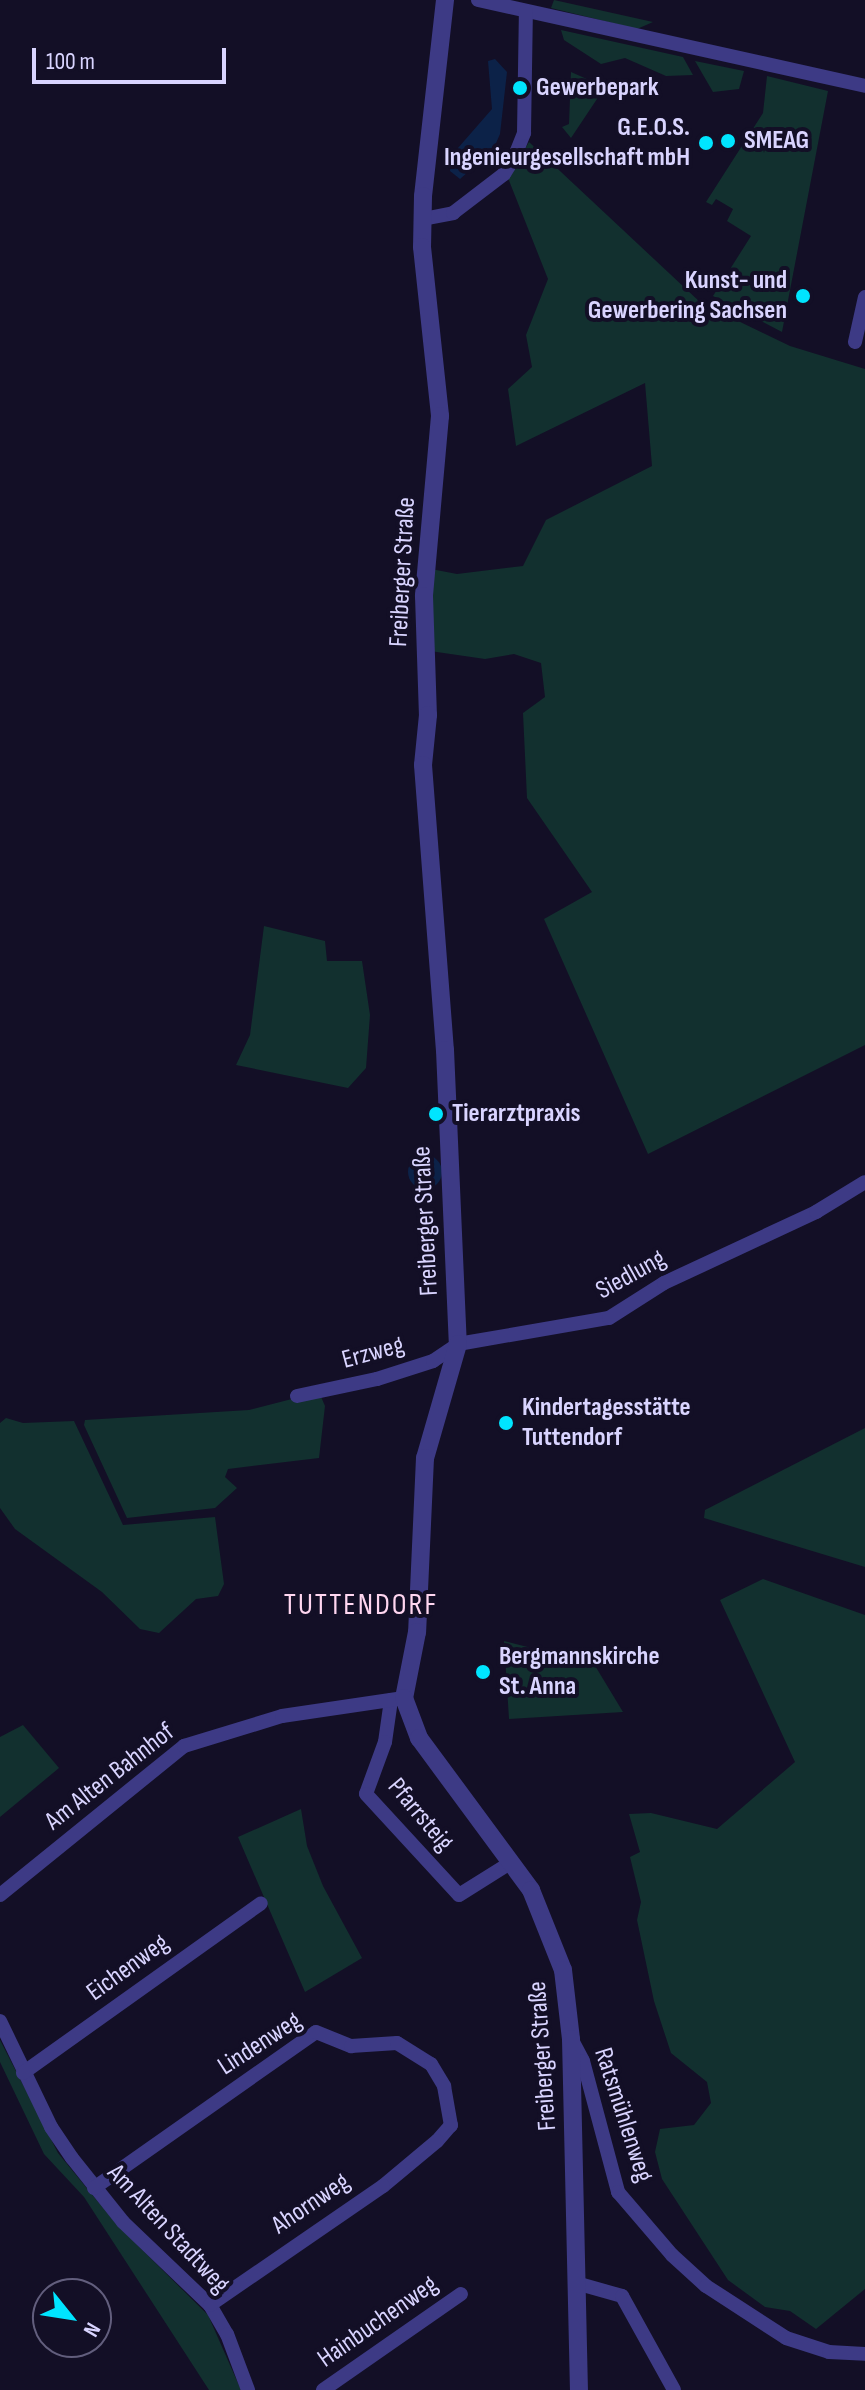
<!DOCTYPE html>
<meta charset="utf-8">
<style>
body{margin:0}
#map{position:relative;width:865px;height:2390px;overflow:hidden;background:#130f26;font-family:"Sofia Sans Condensed",sans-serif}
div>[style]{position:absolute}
.green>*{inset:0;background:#12302f}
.water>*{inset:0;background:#0c2248}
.round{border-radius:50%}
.minor>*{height:14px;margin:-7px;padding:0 7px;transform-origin:7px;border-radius:7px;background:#3d3a85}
.tertiary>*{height:18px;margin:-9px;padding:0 9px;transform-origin:9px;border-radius:9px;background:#3d3a85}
.dots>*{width:22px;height:22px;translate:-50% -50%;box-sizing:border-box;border:4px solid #130f26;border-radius:50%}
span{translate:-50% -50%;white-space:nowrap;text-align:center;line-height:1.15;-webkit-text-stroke:8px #130f26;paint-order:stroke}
.poi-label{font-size:26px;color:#d9d4ff;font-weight:700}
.left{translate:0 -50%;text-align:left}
.right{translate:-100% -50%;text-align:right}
.street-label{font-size:26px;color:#d9d4ff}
.quarter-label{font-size:30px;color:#ffd6f0;letter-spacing:2px}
.north{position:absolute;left:32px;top:2278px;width:80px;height:80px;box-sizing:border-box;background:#130f26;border:2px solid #625e7d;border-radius:50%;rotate:120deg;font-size:22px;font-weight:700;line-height:32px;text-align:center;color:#d9d4ff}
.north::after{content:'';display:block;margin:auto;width:28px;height:36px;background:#00e5ff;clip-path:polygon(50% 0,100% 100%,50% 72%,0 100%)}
.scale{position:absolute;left:32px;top:48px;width:194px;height:36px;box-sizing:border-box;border:4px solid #d9d4ff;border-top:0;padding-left:10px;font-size:24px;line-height:28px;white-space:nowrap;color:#d9d4ff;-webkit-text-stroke:6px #130f26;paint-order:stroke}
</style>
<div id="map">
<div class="green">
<div style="clip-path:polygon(554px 0,653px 22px,637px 29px,551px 8px)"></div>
<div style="clip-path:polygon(561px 30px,683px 57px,693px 75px,666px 76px,625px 58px,601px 64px,564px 40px)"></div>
<div style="clip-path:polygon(695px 61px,744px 71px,739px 89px,713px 92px)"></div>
<div style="clip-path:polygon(571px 72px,605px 87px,571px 138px,562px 127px,569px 124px,570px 98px,561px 95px,570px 91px)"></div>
<div style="clip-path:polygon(767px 76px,828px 91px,782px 332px,713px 296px,751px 236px,727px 221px,733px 209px,716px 199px,712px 205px,706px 202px,763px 113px)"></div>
<div style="clip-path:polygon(529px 142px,701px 303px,790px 346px,865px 369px,865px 1045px,648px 1154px,544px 919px,592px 892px,527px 798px,523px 713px,545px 697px,541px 663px,514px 654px,485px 659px,430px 651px,431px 569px,457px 574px,523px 566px,546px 520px,652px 466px,645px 383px,516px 446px,508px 389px,532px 367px,526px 335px,548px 279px,508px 178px)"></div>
<div style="clip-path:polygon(264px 926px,325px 941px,327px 961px,362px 961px,370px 1015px,366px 1068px,348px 1088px,236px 1065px,250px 1035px)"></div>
<div style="clip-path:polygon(319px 1392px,325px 1406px,319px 1458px,228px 1469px,225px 1477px,237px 1488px,215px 1508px,127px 1518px,84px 1425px,85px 1420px,249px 1410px)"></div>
<div style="clip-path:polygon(6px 1418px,23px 1423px,74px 1421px,123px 1525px,215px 1517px,224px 1584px,218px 1596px,196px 1599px,159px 1633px,140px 1629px,102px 1592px,15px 1529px,0 1508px,0 1423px)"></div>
<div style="clip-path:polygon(865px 1428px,865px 1567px,704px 1518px,705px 1510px)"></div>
<div style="clip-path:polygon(763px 1579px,865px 1615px,865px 2289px,816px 2329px,790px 2311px,765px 2307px,728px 2280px,662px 2179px,655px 2152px,660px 2129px,694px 2125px,711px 2103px,707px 2082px,671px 2053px,654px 2001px,637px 1920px,641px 1902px,630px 1857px,640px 1852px,629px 1814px,651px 1813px,717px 1829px,795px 1762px,720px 1600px)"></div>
<div style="clip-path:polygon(504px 1641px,594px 1664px,623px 1712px,509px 1719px)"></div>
<div style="clip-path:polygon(23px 1725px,59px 1768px,0 1817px,0 1737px)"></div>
<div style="clip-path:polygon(301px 1809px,307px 1846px,323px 1886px,362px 1958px,305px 1992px,238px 1837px)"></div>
<div style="clip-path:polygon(0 2040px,58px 2153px,117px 2225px,208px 2315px,241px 2390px,209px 2390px,84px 2197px,44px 2154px,0 2062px)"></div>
</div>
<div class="water">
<div style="clip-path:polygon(495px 59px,507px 72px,500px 134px,493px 150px,460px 179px,450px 171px,451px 156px,492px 109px,488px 61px)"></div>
<div class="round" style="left:408px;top:1155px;width:34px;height:34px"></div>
</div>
<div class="minor">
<div style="left:478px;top:0;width:396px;rotate:12.5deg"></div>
<div style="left:423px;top:219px;width:31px;rotate:-11deg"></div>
<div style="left:453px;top:213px;width:64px;rotate:-37.4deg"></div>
<div style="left:504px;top:174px;width:19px;rotate:-58deg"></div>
<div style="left:514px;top:158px;width:27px;rotate:-68deg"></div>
<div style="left:524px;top:133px;width:122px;rotate:-89.1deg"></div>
<div style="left:855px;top:342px;width:46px;rotate:-77.5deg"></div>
<div style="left:297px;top:1396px;width:82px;rotate:-12deg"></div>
<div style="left:377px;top:1379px;width:59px;rotate:-17.8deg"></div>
<div style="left:433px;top:1361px;width:30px;rotate:-34deg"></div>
<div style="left:458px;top:1344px;width:153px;rotate:-9.8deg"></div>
<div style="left:609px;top:1318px;width:65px;rotate:-32.5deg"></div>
<div style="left:664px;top:1283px;width:168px;rotate:-25deg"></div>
<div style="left:816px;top:1212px;width:57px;rotate:-31.5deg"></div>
<div style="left:391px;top:1700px;width:42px;rotate:98.1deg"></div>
<div style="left:385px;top:1742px;width:55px;rotate:110.1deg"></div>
<div style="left:366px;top:1794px;width:137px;rotate:47.4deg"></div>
<div style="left:459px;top:1895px;width:60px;rotate:-32.1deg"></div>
<div style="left:0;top:1895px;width:237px;rotate:-39deg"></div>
<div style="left:184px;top:1746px;width:102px;rotate:-17deg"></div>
<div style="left:282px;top:1716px;width:123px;rotate:-8.4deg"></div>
<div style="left:0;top:2021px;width:118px;rotate:64.3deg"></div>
<div style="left:51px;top:2127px;width:37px;rotate:56deg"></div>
<div style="left:72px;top:2158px;width:82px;rotate:51.4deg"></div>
<div style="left:123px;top:2222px;width:120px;rotate:43.7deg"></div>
<div style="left:210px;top:2305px;width:34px;rotate:60deg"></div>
<div style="left:227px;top:2334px;width:60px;rotate:69.4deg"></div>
<div style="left:573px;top:2042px;width:21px;rotate:62deg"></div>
<div style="left:583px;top:2061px;width:136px;rotate:75deg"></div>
<div style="left:618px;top:2192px;width:83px;rotate:49.4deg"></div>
<div style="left:672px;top:2255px;width:46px;rotate:42.4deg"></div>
<div style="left:706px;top:2286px;width:95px;rotate:33deg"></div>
<div style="left:786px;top:2338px;width:45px;rotate:18deg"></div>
<div style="left:829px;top:2352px;width:36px;rotate:3deg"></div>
<div style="left:23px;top:2073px;width:292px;rotate:-35.5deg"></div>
<div style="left:94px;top:2188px;width:271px;rotate:-35.1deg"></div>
<div style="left:316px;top:2032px;width:38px;rotate:22deg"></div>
<div style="left:351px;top:2046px;width:46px;rotate:-3.7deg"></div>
<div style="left:397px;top:2043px;width:40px;rotate:32deg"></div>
<div style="left:431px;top:2064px;width:26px;rotate:59deg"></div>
<div style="left:444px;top:2086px;width:40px;rotate:80deg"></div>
<div style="left:451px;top:2125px;width:21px;rotate:131deg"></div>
<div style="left:437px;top:2141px;width:70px;rotate:140.2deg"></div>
<div style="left:383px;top:2186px;width:210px;rotate:145.5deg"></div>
<div style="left:576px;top:2283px;width:48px;rotate:15.8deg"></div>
<div style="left:622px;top:2296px;width:107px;rotate:61deg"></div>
<div style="left:323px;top:2390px;width:168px;rotate:-34.8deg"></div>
</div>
<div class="tertiary">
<div style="left:445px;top:0;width:197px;rotate:96.4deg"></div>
<div style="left:423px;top:196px;width:51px;rotate:91.1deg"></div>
<div style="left:422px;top:247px;width:170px;rotate:83.9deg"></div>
<div style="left:440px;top:416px;width:181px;rotate:95.1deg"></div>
<div style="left:424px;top:596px;width:119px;rotate:88.1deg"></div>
<div style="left:428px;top:715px;width:50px;rotate:95.7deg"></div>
<div style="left:423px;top:765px;width:286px;rotate:85.6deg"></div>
<div style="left:445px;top:1050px;width:294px;rotate:87.5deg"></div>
<div style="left:458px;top:1344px;width:119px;rotate:106.1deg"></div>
<div style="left:425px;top:1458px;width:174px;rotate:92.6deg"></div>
<div style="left:417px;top:1632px;width:67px;rotate:101.1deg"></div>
<div style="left:404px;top:1698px;width:43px;rotate:69.4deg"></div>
<div style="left:419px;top:1738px;width:189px;rotate:53.6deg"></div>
<div style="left:531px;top:1890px;width:86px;rotate:68.2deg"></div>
<div style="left:563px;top:1970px;width:69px;rotate:83.4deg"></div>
<div style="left:571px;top:2039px;width:351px;rotate:88.7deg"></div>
</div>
<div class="dots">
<div style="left:520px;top:88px;background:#00e5ff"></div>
<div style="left:728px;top:141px;background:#00e5ff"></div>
<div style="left:706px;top:143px;background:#00e5ff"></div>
<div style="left:803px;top:296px;background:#00e5ff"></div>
<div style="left:436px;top:1114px;background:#00e5ff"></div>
<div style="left:506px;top:1423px;background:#00e5ff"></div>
<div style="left:483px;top:1672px;background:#00e5ff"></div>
</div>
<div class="poi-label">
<span class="left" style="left:536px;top:88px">Gewerbepark</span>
<span class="right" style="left:690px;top:143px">G.E.O.S.<br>Ingenieurgesellschaft mbH</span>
<span class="left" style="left:744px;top:141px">SMEAG</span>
<span class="right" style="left:787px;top:296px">Kunst- und<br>Gewerbering Sachsen</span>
<span class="left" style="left:452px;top:1114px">Tierarztpraxis</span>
<span class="left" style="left:522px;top:1423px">Kindertagesstätte<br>Tuttendorf</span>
<span class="left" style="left:499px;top:1672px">Bergmannskirche<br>St. Anna</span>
</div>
<div class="street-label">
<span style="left:403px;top:572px;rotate:-87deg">Freiberger Straße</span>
<span style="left:426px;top:1221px;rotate:-93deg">Freiberger Straße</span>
<span style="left:631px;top:1275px;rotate:-29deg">Siedlung</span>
<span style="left:373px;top:1353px;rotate:-15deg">Erzweg</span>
<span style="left:110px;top:1777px;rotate:-38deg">Am Alten Bahnhof</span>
<span style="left:420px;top:1815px;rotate:50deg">Pfarrsteig</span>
<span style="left:128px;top:1968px;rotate:-36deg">Eichenweg</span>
<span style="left:260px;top:2044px;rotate:-33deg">Lindenweg</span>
<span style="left:543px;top:2056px;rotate:-94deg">Freiberger Straße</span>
<span style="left:623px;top:2115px;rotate:72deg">Ratsmühlenweg</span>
<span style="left:311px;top:2204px;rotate:-34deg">Ahornweg</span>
<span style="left:168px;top:2229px;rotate:47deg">Am Alten Stadtweg</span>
<span style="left:378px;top:2322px;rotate:-35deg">Hainbuchenweg</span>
</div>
<div class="quarter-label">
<span style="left:361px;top:1605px">TUTTENDORF</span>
</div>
<div class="north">N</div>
<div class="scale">100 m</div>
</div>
